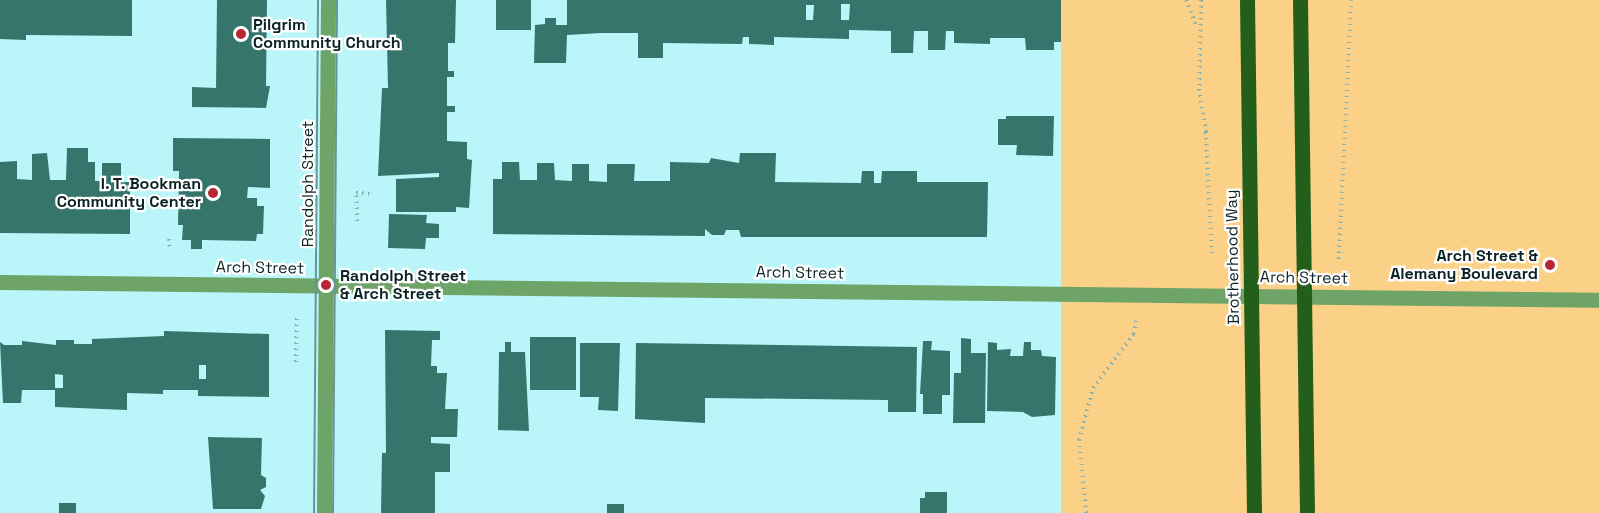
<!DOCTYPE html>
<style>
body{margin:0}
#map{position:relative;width:1599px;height:513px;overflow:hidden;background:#baf5f9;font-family:"Space Grotesk",sans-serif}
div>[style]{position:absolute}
.green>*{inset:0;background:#fbd187;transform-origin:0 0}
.building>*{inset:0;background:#36756b;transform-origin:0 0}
.path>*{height:4px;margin-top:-2px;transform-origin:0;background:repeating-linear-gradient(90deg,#83b2b5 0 1.5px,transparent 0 6px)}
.minor>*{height:15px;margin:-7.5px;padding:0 7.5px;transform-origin:7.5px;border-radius:7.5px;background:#6fa468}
.major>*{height:15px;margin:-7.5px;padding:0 7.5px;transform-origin:7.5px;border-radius:7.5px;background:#245e1b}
.tram>*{height:1.5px;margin:-0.75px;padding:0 0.75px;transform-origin:0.75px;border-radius:0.75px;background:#699496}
.dots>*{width:16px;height:16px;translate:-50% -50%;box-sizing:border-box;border:3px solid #fff;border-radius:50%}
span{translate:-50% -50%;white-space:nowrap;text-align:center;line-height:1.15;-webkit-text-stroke:4.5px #fff;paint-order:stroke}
.poi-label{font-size:16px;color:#0b2324;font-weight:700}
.left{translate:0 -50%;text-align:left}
.right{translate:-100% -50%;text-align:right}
.street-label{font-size:16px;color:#0b2324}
</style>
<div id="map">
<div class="green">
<div style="left:1061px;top:0;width:538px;height:513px"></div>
</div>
<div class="building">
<div style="clip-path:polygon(0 0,132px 0,132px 36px,26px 35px,26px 40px,0 39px)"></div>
<div style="clip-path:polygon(217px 0,267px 0,266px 86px,270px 86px,266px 108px,192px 107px,192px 87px,216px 88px)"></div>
<div style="clip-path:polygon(386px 0,456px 0,455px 43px,448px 43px,448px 71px,454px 71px,454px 77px,447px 77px,447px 106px,455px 106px,455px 112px,447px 112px,447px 141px,467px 142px,467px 159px,472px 160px,469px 208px,456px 207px,456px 212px,396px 212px,396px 179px,439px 177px,439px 173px,378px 176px,382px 88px,388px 88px)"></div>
<div style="left:496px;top:0;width:35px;height:30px"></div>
<div style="clip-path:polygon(evenodd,567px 0,1061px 0,1061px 42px,1054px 42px,1054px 50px,1026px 50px,1025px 38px,990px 38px,990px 44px,954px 43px,954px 31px,946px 31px,945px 50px,928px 50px,928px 31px,914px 31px,913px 53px,891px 53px,891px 31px,849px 30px,849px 39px,774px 37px,774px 45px,749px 44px,749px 37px,743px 37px,742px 44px,663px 43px,663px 58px,638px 58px,638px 33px,601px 33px,567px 35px,566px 63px,534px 63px,535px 25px,545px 24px,545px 18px,556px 18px,556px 25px,567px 25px,567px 0,841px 4px,850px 4px,849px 20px,841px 20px,841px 4px,567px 0,806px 5px,814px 5px,813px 20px,806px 20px,806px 5px)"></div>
<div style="clip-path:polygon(1006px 116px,1054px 116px,1053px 156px,1016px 155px,1017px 145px,998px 145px,998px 119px,1006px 119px)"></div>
<div style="clip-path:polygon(173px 138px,270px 139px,270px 188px,248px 187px,247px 198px,257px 198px,257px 206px,264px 206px,263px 234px,257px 234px,256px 241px,202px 240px,202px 249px,191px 249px,191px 240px,182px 240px,183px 225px,178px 225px,179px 171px,173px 171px)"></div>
<div style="clip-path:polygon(67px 148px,88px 148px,88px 162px,95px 162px,95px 181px,102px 181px,102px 163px,121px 163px,121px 182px,130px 182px,130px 234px,0 233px,0 162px,17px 161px,17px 179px,32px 180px,32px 154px,47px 153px,50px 180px,66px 180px)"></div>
<div style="clip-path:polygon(740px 153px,776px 153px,775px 182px,861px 183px,862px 171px,874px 171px,874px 183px,881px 183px,882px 171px,917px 171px,917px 182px,988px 182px,987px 237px,741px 237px,739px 230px,726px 230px,724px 235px,712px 235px,705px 229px,705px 236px,493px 234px,493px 179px,502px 179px,502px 162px,519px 162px,520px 180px,537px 180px,537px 163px,554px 163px,555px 180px,572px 181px,572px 164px,589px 164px,589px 181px,607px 182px,607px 164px,635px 164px,634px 181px,670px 181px,670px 162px,709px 163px,711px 158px,739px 163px)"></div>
<div style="clip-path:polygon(389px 214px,427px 215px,426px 223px,439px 224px,439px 238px,426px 238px,425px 249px,388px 248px)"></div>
<div style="clip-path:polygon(385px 330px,440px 331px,440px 340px,432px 340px,431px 366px,437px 366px,437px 373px,447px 373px,445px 409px,458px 409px,457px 437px,431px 437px,431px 443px,450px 444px,450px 472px,435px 472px,435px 513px,381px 513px,382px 453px,386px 453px)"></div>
<div style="clip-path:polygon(evenodd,164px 331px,269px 334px,269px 397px,198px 396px,198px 390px,163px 390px,163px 394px,127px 393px,127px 410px,55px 407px,55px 388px,63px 388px,63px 375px,55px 374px,55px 390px,22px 390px,21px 403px,3px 403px,0 342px,4px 345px,22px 345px,22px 341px,56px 345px,56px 340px,74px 340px,74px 344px,92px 344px,92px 339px,164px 336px,164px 331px,199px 365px,206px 365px,206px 379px,199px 379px,199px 365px)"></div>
<div style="left:530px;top:337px;width:46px;height:53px"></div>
<div style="clip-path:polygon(961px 338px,971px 339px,971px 353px,986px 353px,985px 423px,953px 423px,954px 373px,961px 373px)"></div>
<div style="clip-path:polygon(923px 341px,932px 341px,931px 350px,950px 351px,950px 395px,942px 395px,942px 414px,923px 414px,923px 394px,920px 394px)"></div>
<div style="clip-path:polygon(505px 342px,511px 342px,511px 352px,525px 352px,529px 431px,498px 430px,499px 352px,505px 352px)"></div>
<div style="clip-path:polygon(988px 342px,997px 343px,997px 350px,1011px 349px,1010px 356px,1023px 356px,1024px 342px,1031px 342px,1031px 350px,1041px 350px,1042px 356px,1056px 357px,1055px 415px,1032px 417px,1023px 412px,987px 411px)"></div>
<div style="clip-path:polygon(580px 343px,620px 343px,618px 411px,598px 410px,599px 397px,580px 397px)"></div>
<div style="clip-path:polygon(636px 343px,917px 347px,916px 412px,888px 412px,888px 400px,705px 398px,705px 423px,635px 419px)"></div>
<div style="clip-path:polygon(208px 437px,262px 438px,261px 475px,266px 478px,266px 487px,260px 490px,265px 496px,261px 509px,213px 509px)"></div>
<div style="clip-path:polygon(925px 492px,947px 492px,947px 513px,920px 513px,920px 498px,925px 498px)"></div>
<div style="left:59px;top:503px;width:17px;height:10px"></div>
<div style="left:607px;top:504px;width:17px;height:9px"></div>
</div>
<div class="path">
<div style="left:1186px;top:0;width:29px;rotate:68deg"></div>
<div style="left:1201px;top:0;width:89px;rotate:91.3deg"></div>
<div style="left:1199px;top:89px;width:44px;rotate:80.8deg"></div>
<div style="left:1206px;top:132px;width:126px;rotate:87.3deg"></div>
<div style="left:357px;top:221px;width:28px;rotate:-92deg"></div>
<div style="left:356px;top:193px;width:17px;rotate:3deg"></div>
<div style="left:169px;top:239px;width:8px;rotate:83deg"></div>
<div style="left:1339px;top:259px;width:259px;rotate:-87.3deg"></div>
<div style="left:296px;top:362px;width:47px;rotate:-88.8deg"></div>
<div style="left:1086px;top:513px;width:73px;rotate:-95.5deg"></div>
<div style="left:1079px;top:440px;width:54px;rotate:-74.9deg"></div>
<div style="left:1093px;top:388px;width:68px;rotate:-52.8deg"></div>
<div style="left:1134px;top:334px;width:18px;rotate:-81deg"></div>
</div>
<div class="minor">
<div style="left:0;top:282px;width:1599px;rotate:0.64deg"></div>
<div style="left:324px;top:513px;width:513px;rotate:-89.55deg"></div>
</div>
<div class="major">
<div style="left:1247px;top:0;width:513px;rotate:89.22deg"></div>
<div style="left:1300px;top:0;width:513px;rotate:89.22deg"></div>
</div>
<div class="tram">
<div style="left:314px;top:513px;width:513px;rotate:-89.55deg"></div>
<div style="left:333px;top:513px;width:513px;rotate:-89.55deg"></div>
</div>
<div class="dots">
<div style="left:241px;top:34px;background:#b72635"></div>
<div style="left:213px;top:193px;background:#b72635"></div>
<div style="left:1550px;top:265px;background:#b72635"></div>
<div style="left:326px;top:285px;background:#b72635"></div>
</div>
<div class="poi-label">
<span class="left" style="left:253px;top:34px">Pilgrim<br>Community Church</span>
<span class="right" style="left:201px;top:193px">I. T. Bookman<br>Community Center</span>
<span class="right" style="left:1538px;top:265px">Arch Street &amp;<br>Alemany Boulevard</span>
<span class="left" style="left:340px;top:285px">Randolph Street<br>&amp; Arch Street</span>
</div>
<div class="street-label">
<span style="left:308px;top:184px;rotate:-90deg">Randolph Street</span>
<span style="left:1233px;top:257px;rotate:-91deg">Brotherhood Way</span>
<span style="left:260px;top:268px;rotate:1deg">Arch Street</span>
<span style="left:800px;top:273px;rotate:1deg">Arch Street</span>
<span style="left:1304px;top:278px;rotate:1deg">Arch Street</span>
</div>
</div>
